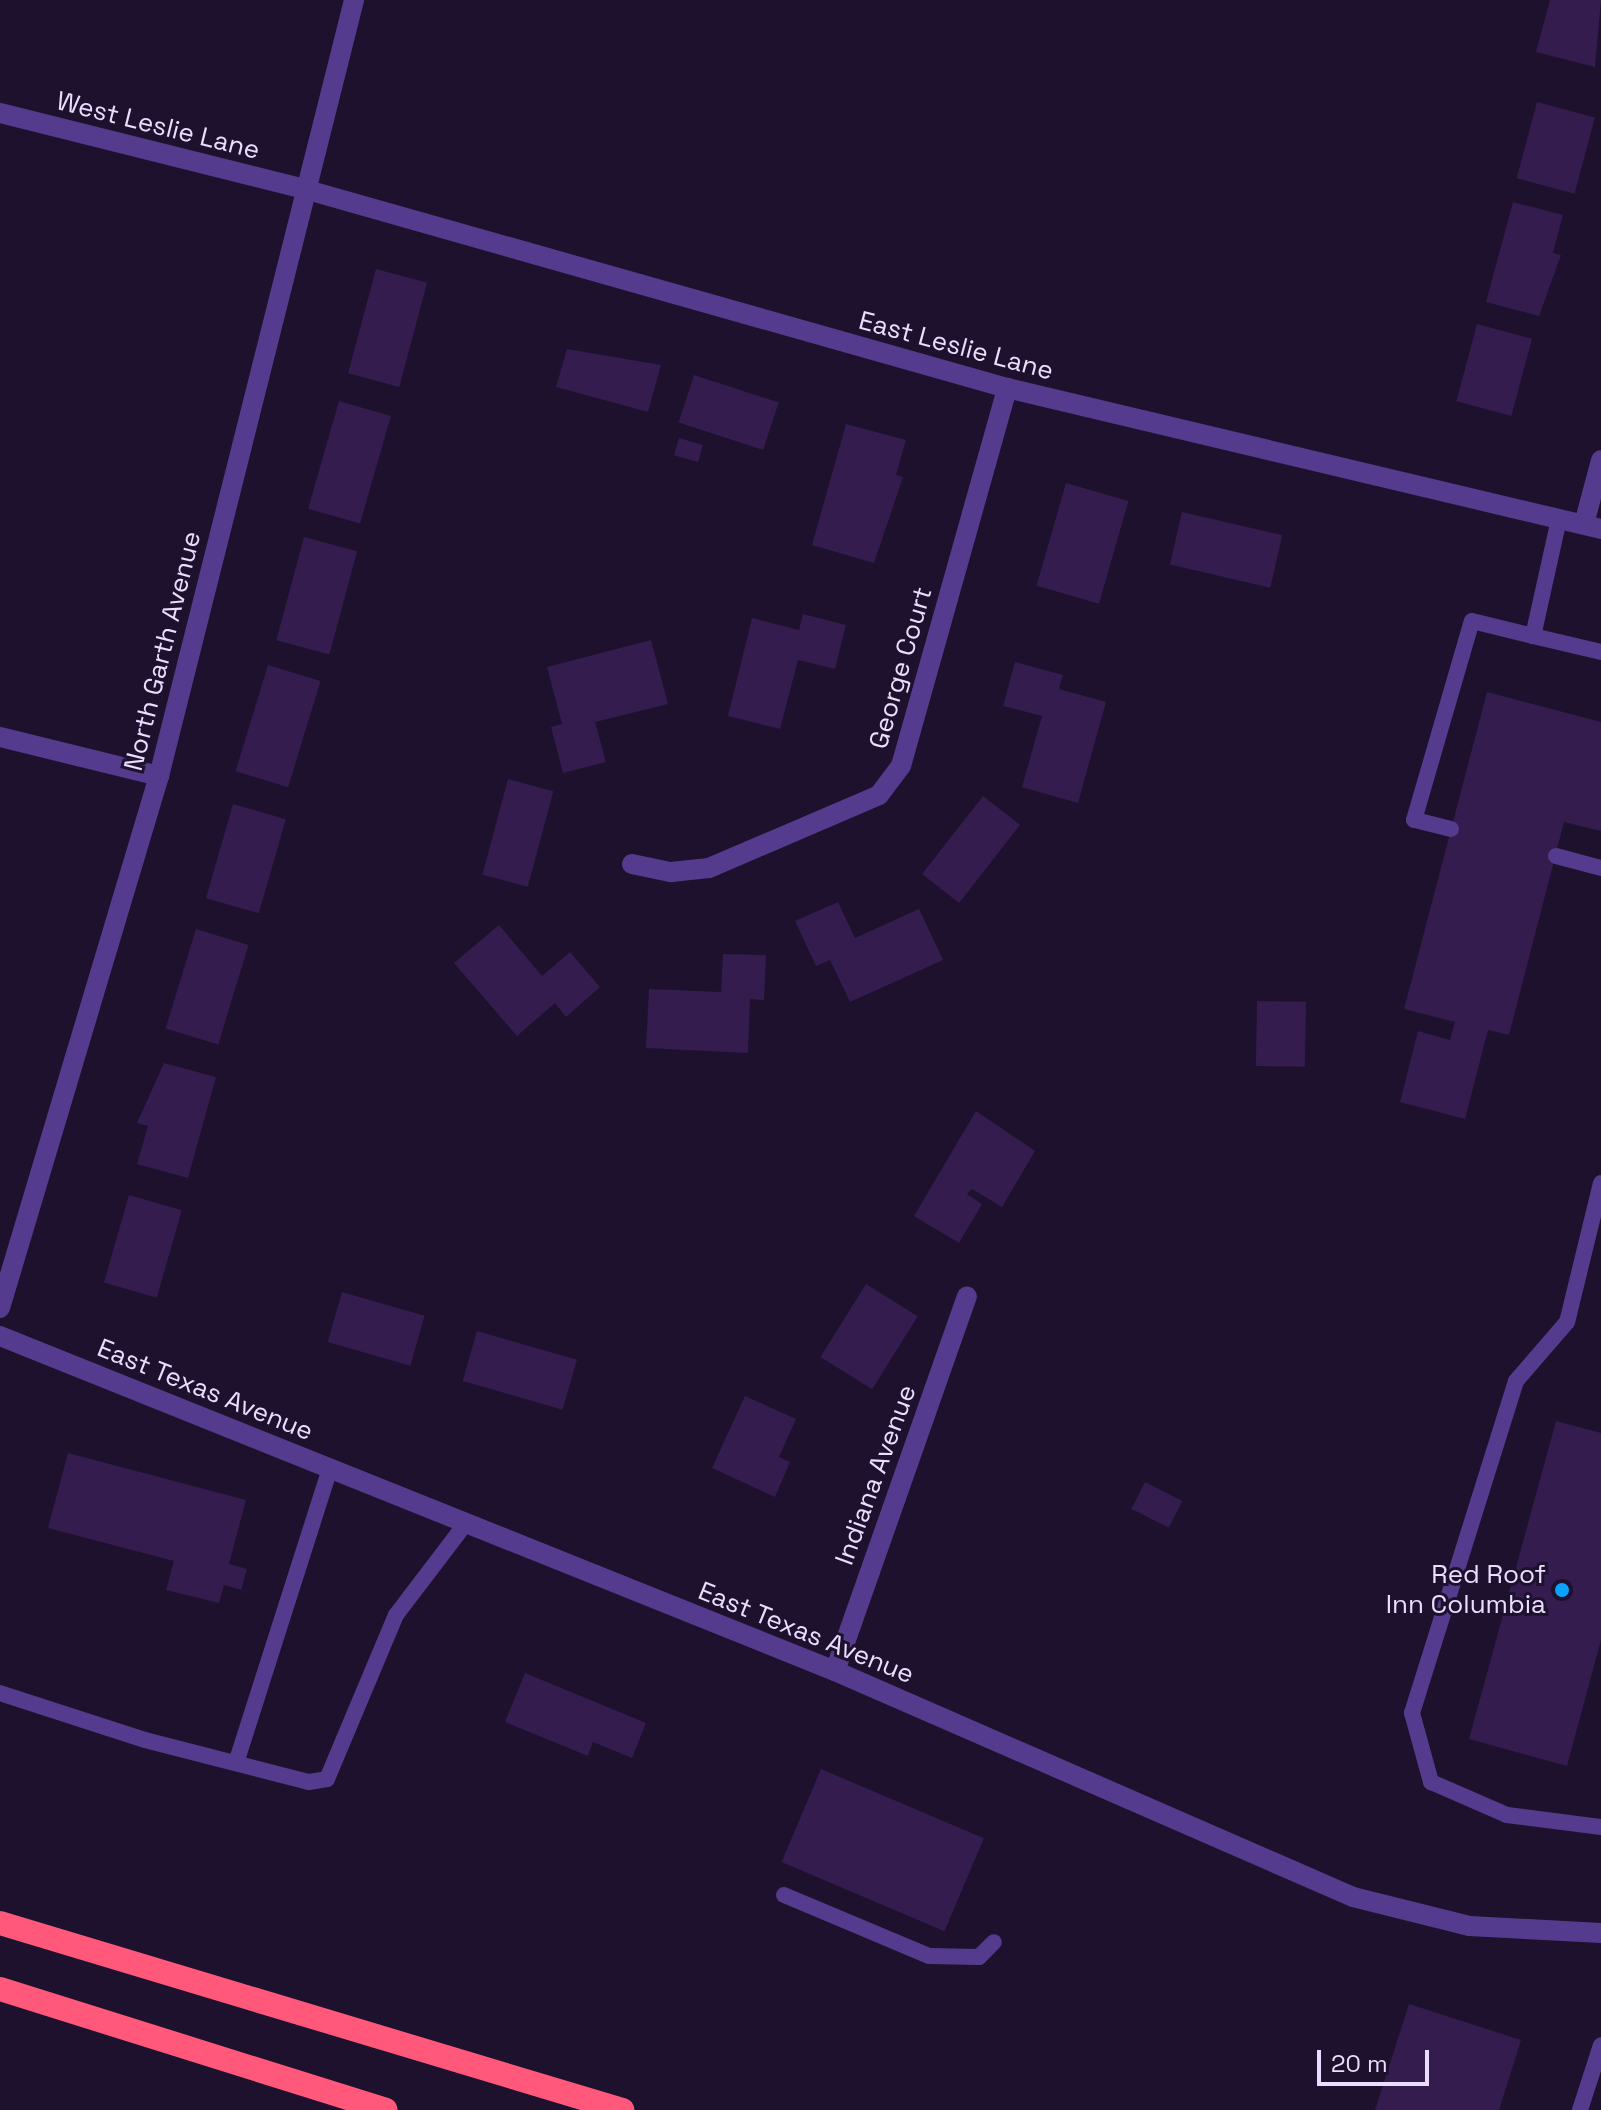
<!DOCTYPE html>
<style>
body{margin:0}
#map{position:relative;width:1601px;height:2110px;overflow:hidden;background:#1d112d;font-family:"Space Grotesk",sans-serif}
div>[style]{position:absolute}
.building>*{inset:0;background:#341c4e;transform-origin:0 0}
.service>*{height:16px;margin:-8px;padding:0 8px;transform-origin:8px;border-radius:8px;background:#553b8d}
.minor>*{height:20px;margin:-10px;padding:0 10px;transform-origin:10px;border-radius:10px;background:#553b8d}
.tertiary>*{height:20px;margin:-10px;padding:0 10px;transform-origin:10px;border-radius:10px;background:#553b8d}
.motorway>*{height:24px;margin:-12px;padding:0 12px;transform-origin:12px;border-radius:12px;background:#ff587a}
.dots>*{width:22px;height:22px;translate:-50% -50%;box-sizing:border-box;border:4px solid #1d112d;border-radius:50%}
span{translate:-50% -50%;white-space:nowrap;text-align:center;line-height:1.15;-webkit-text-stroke:6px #1d112d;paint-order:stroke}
.street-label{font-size:26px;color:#eaddff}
.poi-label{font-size:26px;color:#eaddff}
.right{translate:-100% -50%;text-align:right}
.scale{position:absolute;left:1317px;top:2050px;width:112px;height:36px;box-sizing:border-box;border:4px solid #eaddff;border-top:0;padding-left:10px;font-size:24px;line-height:28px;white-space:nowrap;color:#eaddff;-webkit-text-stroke:6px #1d112d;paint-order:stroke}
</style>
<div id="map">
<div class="building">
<div style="clip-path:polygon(1550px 0,1601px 0,1595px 67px,1536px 52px)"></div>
<div style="left:1537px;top:102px;width:60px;height:79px;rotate:15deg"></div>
<div style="clip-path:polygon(1513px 202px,1563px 215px,1553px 253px,1561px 255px,1539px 316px,1486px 302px)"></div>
<div style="left:376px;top:269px;width:53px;height:108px;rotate:15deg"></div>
<div style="left:1477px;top:324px;width:57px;height:80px;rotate:15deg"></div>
<div style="clip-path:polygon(567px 349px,661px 365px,648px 412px,556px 387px)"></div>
<div style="left:694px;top:375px;width:89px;height:50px;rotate:18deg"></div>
<div style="left:339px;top:401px;width:54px;height:112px;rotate:16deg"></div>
<div style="clip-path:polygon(846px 424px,906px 440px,896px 475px,903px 477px,874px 563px,812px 545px)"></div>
<div style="left:679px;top:438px;width:25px;height:18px;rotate:16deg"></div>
<div style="left:1066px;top:483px;width:65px;height:107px;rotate:16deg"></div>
<div style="left:1182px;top:512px;width:103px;height:54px;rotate:13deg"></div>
<div style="left:304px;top:537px;width:55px;height:107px;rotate:15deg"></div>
<div style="clip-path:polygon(803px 614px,846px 625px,835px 669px,798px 660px,780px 729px,728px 716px,752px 618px,799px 630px)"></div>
<div style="clip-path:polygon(651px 640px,668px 704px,595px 722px,606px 762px,563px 773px,551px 727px,562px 724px,547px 667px)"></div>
<div style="clip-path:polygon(1015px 662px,1063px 675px,1059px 689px,1106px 702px,1078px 803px,1022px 787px,1042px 716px,1003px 706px)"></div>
<div style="left:268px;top:665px;width:55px;height:111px;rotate:17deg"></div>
<div style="clip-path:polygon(1487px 692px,1601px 722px,1601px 831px,1564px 822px,1509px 1035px,1488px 1030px,1465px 1119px,1400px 1102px,1418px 1031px,1450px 1040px,1455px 1022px,1404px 1009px)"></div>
<div style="left:508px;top:779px;width:47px;height:99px;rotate:15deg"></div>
<div style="left:983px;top:796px;width:47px;height:99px;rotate:38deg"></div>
<div style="left:233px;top:804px;width:55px;height:98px;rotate:16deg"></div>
<div style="clip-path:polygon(838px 902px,855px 938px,919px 909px,943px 960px,850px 1002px,830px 960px,816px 966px,795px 921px)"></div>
<div style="clip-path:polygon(499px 925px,542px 976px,570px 952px,600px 987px,566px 1017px,555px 1003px,517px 1036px,454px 963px)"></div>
<div style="left:196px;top:929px;width:55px;height:104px;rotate:17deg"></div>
<div style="clip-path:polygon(723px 954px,766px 955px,764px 1000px,750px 999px,748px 1053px,646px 1048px,649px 989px,721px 992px)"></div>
<div style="left:1257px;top:1001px;width:49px;height:65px;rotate:1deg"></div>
<div style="clip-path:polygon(164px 1063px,216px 1077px,188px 1178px,137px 1164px,148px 1126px,137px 1123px)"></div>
<div style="clip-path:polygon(976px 1111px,1035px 1151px,1002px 1207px,972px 1189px,967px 1194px,982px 1204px,959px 1243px,914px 1216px)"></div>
<div style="left:129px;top:1195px;width:55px;height:91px;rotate:16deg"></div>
<div style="left:866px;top:1284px;width:61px;height:86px;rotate:32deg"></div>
<div style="left:342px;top:1292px;width:86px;height:52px;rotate:16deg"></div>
<div style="left:477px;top:1331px;width:104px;height:52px;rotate:16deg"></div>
<div style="clip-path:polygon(745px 1396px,796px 1419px,779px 1457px,790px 1462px,775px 1497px,712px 1468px)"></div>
<div style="clip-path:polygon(1556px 1421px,1601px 1433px,1601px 1640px,1567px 1766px,1469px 1739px)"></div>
<div style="clip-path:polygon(68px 1453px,246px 1500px,229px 1564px,247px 1569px,241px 1590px,224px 1585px,219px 1603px,166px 1590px,174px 1561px,48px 1528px)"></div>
<div style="left:1145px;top:1482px;width:42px;height:30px;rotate:27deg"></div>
<div style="clip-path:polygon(525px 1673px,646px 1723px,632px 1758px,593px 1742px,588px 1756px,505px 1722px)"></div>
<div style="left:821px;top:1769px;width:177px;height:101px;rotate:23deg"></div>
<div style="clip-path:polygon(1409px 2004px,1521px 2040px,1499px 2110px,1375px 2110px)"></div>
</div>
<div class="service">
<div style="left:1559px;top:519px;width:120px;rotate:102.5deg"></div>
<div style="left:1533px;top:636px;width:70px;rotate:13.2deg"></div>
<div style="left:1451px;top:829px;width:38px;rotate:-166deg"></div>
<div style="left:1414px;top:820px;width:207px;rotate:-73.8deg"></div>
<div style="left:1472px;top:621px;width:63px;rotate:13.8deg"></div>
<div style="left:1556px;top:856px;width:47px;rotate:14.9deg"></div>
<div style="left:1601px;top:1183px;width:143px;rotate:103.7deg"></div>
<div style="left:1567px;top:1322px;width:78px;rotate:130.8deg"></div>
<div style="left:1516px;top:1381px;width:348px;rotate:107.4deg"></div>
<div style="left:1412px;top:1713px;width:72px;rotate:74.6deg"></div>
<div style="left:1431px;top:1782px;width:83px;rotate:23.5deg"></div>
<div style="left:1507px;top:1815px;width:95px;rotate:7.3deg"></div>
<div style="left:0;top:1693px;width:152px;rotate:18deg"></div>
<div style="left:145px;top:1740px;width:169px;rotate:14.4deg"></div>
<div style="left:309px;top:1782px;width:18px;rotate:-9deg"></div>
<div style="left:327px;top:1779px;width:178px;rotate:-67.2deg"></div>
<div style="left:396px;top:1615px;width:116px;rotate:-52.7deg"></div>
<div style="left:236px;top:1763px;width:310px;rotate:-72.3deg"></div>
<div style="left:784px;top:1895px;width:157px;rotate:22.8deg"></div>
<div style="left:929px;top:1956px;width:50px;rotate:1.1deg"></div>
<div style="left:979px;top:1957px;width:21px;rotate:-45deg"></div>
<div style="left:1580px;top:2110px;width:68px;rotate:-72.1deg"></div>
</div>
<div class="minor">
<div style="left:0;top:113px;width:313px;rotate:14deg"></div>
<div style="left:1584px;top:524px;width:66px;rotate:-75.1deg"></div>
<div style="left:0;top:737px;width:164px;rotate:13.8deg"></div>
<div style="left:632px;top:864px;width:40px;rotate:12deg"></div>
<div style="left:671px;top:872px;width:38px;rotate:-6deg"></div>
<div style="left:709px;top:868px;width:185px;rotate:-23.2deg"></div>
<div style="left:879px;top:795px;width:36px;rotate:-53deg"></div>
<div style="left:901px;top:766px;width:393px;rotate:-74.3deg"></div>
<div style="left:835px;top:1671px;width:397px;rotate:-70.6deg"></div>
</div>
<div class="tertiary">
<div style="left:304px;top:189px;width:731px;rotate:15.81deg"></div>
<div style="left:1007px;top:388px;width:611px;rotate:13.35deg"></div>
<div style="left:0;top:1308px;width:555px;rotate:-73.36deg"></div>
<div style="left:159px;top:776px;width:800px;rotate:-75.89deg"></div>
<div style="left:0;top:1336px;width:900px;rotate:21.86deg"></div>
<div style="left:835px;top:1671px;width:565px;rotate:23.57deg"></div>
<div style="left:1353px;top:1897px;width:120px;rotate:14deg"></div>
<div style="left:1469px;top:1926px;width:132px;rotate:3deg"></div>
</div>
<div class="motorway">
<div style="left:0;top:1923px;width:650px;rotate:16.73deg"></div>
<div style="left:0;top:1989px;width:404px;rotate:17.4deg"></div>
</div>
<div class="dots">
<div style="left:1562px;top:1590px;background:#09a3ff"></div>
</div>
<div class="street-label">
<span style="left:158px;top:126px;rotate:14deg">West Leslie Lane</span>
<span style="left:956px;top:346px;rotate:15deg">East Leslie Lane</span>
<span style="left:163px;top:651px;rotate:-76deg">North Garth Avenue</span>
<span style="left:901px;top:668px;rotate:-74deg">George Court</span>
<span style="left:205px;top:1390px;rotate:22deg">East Texas Avenue</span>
<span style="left:876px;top:1475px;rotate:-70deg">Indiana Avenue</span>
<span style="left:806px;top:1633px;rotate:22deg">East Texas Avenue</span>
</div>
<div class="poi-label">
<span class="right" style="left:1546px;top:1590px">Red Roof<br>Inn Columbia</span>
</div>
<div class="scale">20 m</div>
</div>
